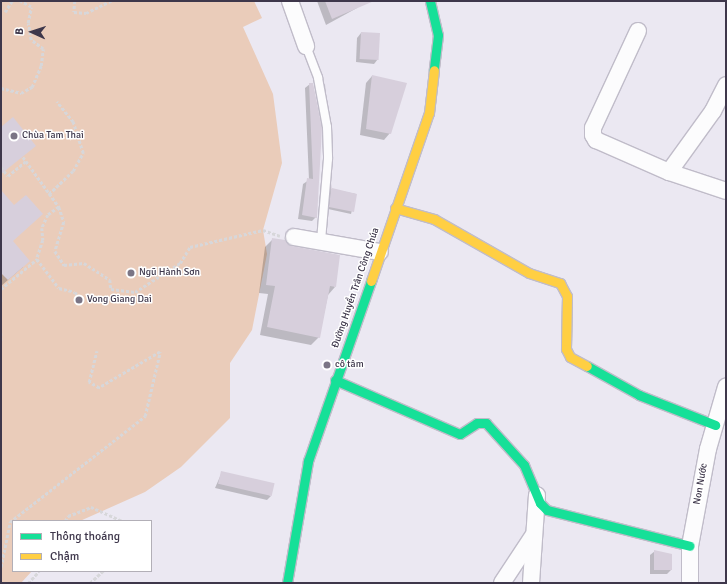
<!DOCTYPE html>
<meta charset="utf-8">
<style>
body{margin:0}
#map{position:relative;width:727px;height:584px;overflow:hidden;background:#ebe8f2;font-family:Signika,sans-serif}
div>[style]{position:absolute}
.green>*{inset:0;background:#eaccba}
.shadow>*{inset:0;background:#0003}
.building>*{inset:0;background:#d7cfdc;transform-origin:0 0}
.path>*{height:2.5px;margin-top:-1.25px;transform-origin:0;background:repeating-linear-gradient(90deg,#d7d7da 0 3px,transparent 0 5px)}
.roads{filter:drop-shadow(1px 0 #c0bcc9) drop-shadow(-1px 0 #c0bcc9) drop-shadow(0 1px #c0bcc9) drop-shadow(0 -1px #c0bcc9)}
.lane>*{height:8px;margin:-4px;padding:0 4px;transform-origin:4px;border-radius:4px;background:#fcfcfd}
.street>*{height:16px;margin:-8px;padding:0 8px;transform-origin:8px;border-radius:8px;background:#fcfcfd}
.fast>*{height:9px;margin:-4.5px;padding:0 4.5px;transform-origin:4.5px;border-radius:4.5px;background:#16e098}
.slow>*{height:9px;margin:-4.5px;padding:0 4.5px;transform-origin:4.5px;border-radius:4.5px;background:#ffcf43}
.dots>*{width:11px;height:11px;translate:-50% -50%;box-sizing:border-box;border:2px solid #fff;border-radius:50%}
span{translate:-50% -50%;white-space:nowrap;text-align:center;line-height:1.15;-webkit-text-stroke:3px #fff;paint-order:stroke}
.poi-label{font-size:10px;color:#3e374b}
.left{translate:0 -50%;text-align:left}
.street-label{font-size:10px;color:#3e374b}
.frame{position:absolute;inset:0;border:2px solid #3e374b;pointer-events:none}
.legend{position:absolute;left:12px;top:520px;width:140px;height:52px;box-sizing:border-box;background:#fff;border:1px solid #b2afb7;margin:0;padding:5px 7px;list-style:none;font-size:12px;color:#3e374b}
.legend li{display:flex;align-items:center;gap:8px;height:20px}
.legend b{width:20px;border:1px solid #b2afb7}
.north{position:absolute;left:12px;top:12px;width:40px;height:40px;-webkit-text-stroke:3px #fff;paint-order:stroke;rotate:273deg;font-size:11px;font-weight:700;line-height:16px;text-align:center;color:#3e374b}
.north::after{content:'';display:block;margin:auto;width:14px;height:18px;background:#3e374b;clip-path:polygon(50% 0,100% 100%,50% 72%,0 100%)}
</style>
<div id="map">
<div class="green">
<div style="clip-path:polygon(1px 1px,254px 1px,262px 18px,243px 27px,273px 94px,282px 163px,263px 230px,267px 254px,252px 330px,230px 363px,230px 418px,181px 467px,145px 492px,80px 521px,13px 521px,13px 571px,32px 571px,21px 583px,1px 583px)"></div>
</div>
<div class="shadow">
<div style="clip-path:polygon(317px 1px,354px 1px,357px 8px,326px 25px)"></div>
<div style="clip-path:polygon(361px 33px,378px 59px,374px 64px,356px 62px,357px 38px)"></div>
<div style="clip-path:polygon(372px 76px,390px 133px,384px 140px,360px 135px,366px 83px)"></div>
<div style="clip-path:polygon(310px 84px,316px 217px,312px 221px,298px 219px,303px 184px,309px 180px,305px 88px)"></div>
<div style="clip-path:polygon(325px 84px,326px 97px,323px 100px,321px 88px)"></div>
<div style="clip-path:polygon(331px 184px,331px 189px,356px 194px,351px 214px,328px 209px)"></div>
<div style="clip-path:polygon(1px 191px,12px 241px,23px 267px,1px 286px)"></div>
<div style="clip-path:polygon(273px 239px,335px 287px,328px 295px,319px 337px,311px 345px,260px 335px,268px 294px,259px 293px,265px 247px)"></div>
<div style="clip-path:polygon(222px 472px,271px 496px,267px 500px,215px 488px)"></div>
<div style="clip-path:polygon(655px 551px,671px 570px,667px 574px,650px 574px,650px 555px)"></div>
</div>
<div class="building">
<div style="clip-path:polygon(325px 1px,374px 1px,332px 19px)"></div>
<div style="left:361px;top:32px;width:19px;height:27px;rotate:3deg"></div>
<div style="clip-path:polygon(372px 75px,407px 83px,391px 134px,366px 129px)"></div>
<div style="clip-path:polygon(309px 83px,313px 83px,322px 128px,317px 218px,302px 215px,307px 178px,313px 179px)"></div>
<div style="clip-path:polygon(13px 117px,36px 146px,1px 174px,1px 127px)"></div>
<div style="clip-path:polygon(332px 182px,332px 188px,357px 194px,354px 212px,329px 207px)"></div>
<div style="clip-path:polygon(1px 190px,14px 205px,26px 195px,43px 214px,13px 241px,30px 261px,8px 280px,1px 273px)"></div>
<div style="clip-path:polygon(272px 238px,285px 240px,292px 246px,340px 255px,336px 287px,330px 286px,320px 338px,267px 327px,275px 286px,266px 285px)"></div>
<div style="left:221px;top:471px;width:55px;height:13px;rotate:13deg"></div>
<div style="clip-path:polygon(654px 550px,672px 554px,672px 570px,654px 570px)"></div>
</div>
<div class="path">
<div style="left:75px;top:1px;width:11px;rotate:95deg"></div>
<div style="left:74px;top:12px;width:12px;rotate:5deg"></div>
<div style="left:86px;top:13px;width:28px;rotate:-26deg"></div>
<div style="left:5px;top:12px;width:13px;rotate:-58deg"></div>
<div style="left:1px;top:88px;width:21px;rotate:14deg"></div>
<div style="left:21px;top:93px;width:13px;rotate:-29deg"></div>
<div style="left:32px;top:87px;width:23px;rotate:-67deg"></div>
<div style="left:41px;top:66px;width:17px;rotate:-83deg"></div>
<div style="left:43px;top:49px;width:15px;rotate:-143deg"></div>
<div style="left:31px;top:40px;width:17px;rotate:-100deg"></div>
<div style="left:28px;top:23px;width:16px;rotate:-79deg"></div>
<div style="left:31px;top:7px;width:13px;rotate:-151deg"></div>
<div style="left:23px;top:157px;width:5px;rotate:53deg"></div>
<div style="left:1px;top:167px;width:11px;rotate:52deg"></div>
<div style="left:8px;top:176px;width:23px;rotate:-40deg"></div>
<div style="left:26px;top:161px;width:57px;rotate:54.3deg"></div>
<div style="left:59px;top:207px;width:16px;rotate:72deg"></div>
<div style="left:64px;top:222px;width:30px;rotate:107deg"></div>
<div style="left:55px;top:251px;width:17px;rotate:57deg"></div>
<div style="left:64px;top:265px;width:20px;rotate:-6deg"></div>
<div style="left:84px;top:263px;width:31px;rotate:33deg"></div>
<div style="left:110px;top:280px;width:9px;rotate:84deg"></div>
<div style="left:111px;top:289px;width:24px;rotate:7deg"></div>
<div style="left:135px;top:292px;width:54px;rotate:-32.8deg"></div>
<div style="left:180px;top:263px;width:19px;rotate:-58deg"></div>
<div style="left:190px;top:247px;width:75px;rotate:-13.1deg"></div>
<div style="left:263px;top:230px;width:18px;rotate:19deg"></div>
<div style="left:49px;top:194px;width:33px;rotate:-44deg"></div>
<div style="left:73px;top:171px;width:21px;rotate:-61deg"></div>
<div style="left:83px;top:153px;width:33px;rotate:-108deg"></div>
<div style="left:73px;top:122px;width:26px;rotate:-129deg"></div>
<div style="left:59px;top:207px;width:14px;rotate:144deg"></div>
<div style="left:48px;top:215px;width:14px;rotate:115deg"></div>
<div style="left:42px;top:228px;width:12px;rotate:85deg"></div>
<div style="left:43px;top:240px;width:20px;rotate:108deg"></div>
<div style="left:37px;top:259px;width:36px;rotate:53deg"></div>
<div style="left:59px;top:288px;width:16px;rotate:14deg"></div>
<div style="left:75px;top:292px;width:6px;rotate:51deg"></div>
<div style="left:1px;top:289px;width:47px;rotate:-39.8deg"></div>
<div style="left:1px;top:299px;width:4px;rotate:90deg"></div>
<div style="left:1px;top:333px;width:8px;rotate:90deg"></div>
<div style="left:65px;top:521px;width:6px;rotate:-59deg"></div>
<div style="left:68px;top:516px;width:25px;rotate:-21deg"></div>
<div style="left:91px;top:507px;width:34px;rotate:24deg"></div>
<div style="left:1px;top:567px;width:46px;rotate:-78.7deg"></div>
<div style="left:10px;top:522px;width:172px;rotate:-38.1deg"></div>
<div style="left:145px;top:416px;width:66px;rotate:-76.8deg"></div>
<div style="left:160px;top:352px;width:71px;rotate:149.5deg"></div>
<div style="left:99px;top:388px;width:12px;rotate:-149deg"></div>
<div style="left:89px;top:382px;width:32px;rotate:-76deg"></div>
<div style="left:28px;top:583px;width:16px;rotate:-47deg"></div>
<div style="left:90px;top:583px;width:18px;rotate:-43deg"></div>
</div>
<div class="roads">
<div class="lane">
<div style="left:306px;top:46px;width:34px;rotate:69deg"></div>
<div style="left:318px;top:78px;width:50px;rotate:79.6deg"></div>
<div style="left:327px;top:127px;width:32px;rotate:88deg"></div>
<div style="left:328px;top:159px;width:82px;rotate:94.9deg"></div>
</div>
<div class="street">
<div style="left:290px;top:1px;width:48px;rotate:70.4deg"></div>
<div style="left:638px;top:31px;width:107px;rotate:114.9deg"></div>
<div style="left:593px;top:128px;width:7px;rotate:90deg"></div>
<div style="left:593px;top:135px;width:6px;rotate:59deg"></div>
<div style="left:596px;top:140px;width:80px;rotate:23.7deg"></div>
<div style="left:669px;top:172px;width:60px;rotate:18.4deg"></div>
<div style="left:669px;top:172px;width:75px;rotate:-54.2deg"></div>
<div style="left:713px;top:111px;width:29px;rotate:-63deg"></div>
<div style="left:294px;top:237px;width:87px;rotate:9.9deg"></div>
<div style="left:502px;top:583px;width:56px;rotate:-56.6deg"></div>
<div style="left:531px;top:583px;width:88px;rotate:-86.1deg"></div>
<div style="left:690px;top:583px;width:37px;rotate:-90deg"></div>
<div style="left:690px;top:546px;width:99px;rotate:-79.5deg"></div>
<div style="left:708px;top:449px;width:65px;rotate:-73.8deg"></div>
</div>
<div class="fast">
<div style="left:430px;top:1px;width:35px;rotate:77deg"></div>
<div style="left:438px;top:35px;width:35px;rotate:97deg"></div>
<div style="left:587px;top:366px;width:60px;rotate:29.1deg"></div>
<div style="left:639px;top:395px;width:82px;rotate:21.5deg"></div>
<div style="left:335px;top:380px;width:136px;rotate:23.4deg"></div>
<div style="left:460px;top:434px;width:20px;rotate:-33deg"></div>
<div style="left:477px;top:423px;width:9px"></div>
<div style="left:486px;top:423px;width:57px;rotate:47.9deg"></div>
<div style="left:524px;top:465px;width:41px;rotate:67.2deg"></div>
<div style="left:540px;top:503px;width:10px;rotate:45deg"></div>
<div style="left:547px;top:510px;width:147px;rotate:14.1deg"></div>
<div style="left:287px;top:583px;width:124px;rotate:-80.2deg"></div>
<div style="left:308px;top:461px;width:191px;rotate:-70.7deg"></div>
</div>
<div class="slow">
<div style="left:395px;top:208px;width:41px;rotate:15.8deg"></div>
<div style="left:434px;top:219px;width:109px;rotate:29.6deg"></div>
<div style="left:529px;top:273px;width:33px;rotate:18deg"></div>
<div style="left:560px;top:283px;width:15px;rotate:62deg"></div>
<div style="left:567px;top:296px;width:53px;rotate:91.1deg"></div>
<div style="left:566px;top:349px;width:9px;rotate:63deg"></div>
<div style="left:570px;top:357px;width:19px;rotate:28deg"></div>
<div style="left:371px;top:281px;width:178px;rotate:-71deg"></div>
<div style="left:429px;top:113px;width:43px;rotate:-83.4deg"></div>
</div>
</div>
<div class="dots">
<div style="left:14px;top:136px;background:#7b7585"></div>
<div style="left:131px;top:273px;background:#7b7585"></div>
<div style="left:79px;top:300px;background:#7b7585"></div>
<div style="left:327px;top:365px;background:#7b7585"></div>
</div>
<div class="poi-label">
<span class="left" style="left:22px;top:136px">Chùa Tam Thai</span>
<span class="left" style="left:139px;top:273px">Ngũ Hành Sơn</span>
<span class="left" style="left:87px;top:300px">Vong Giang Dai</span>
<span class="left" style="left:335px;top:365px">cô tâm</span>
</div>
<div class="street-label">
<span style="left:356px;top:288px;rotate:-71deg">Đường Huyền Trân Công Chúa</span>
<span style="left:701px;top:484px;rotate:-80deg">Non Nước</span>
</div>
<div class="frame"></div>
<ul class="legend">
<li><b style="height:5px;background:#16e098"></b>Thông thoáng</li>
<li><b style="height:5px;background:#ffcf43"></b>Chậm</li>
</ul>
<div class="north">B</div>
</div>
